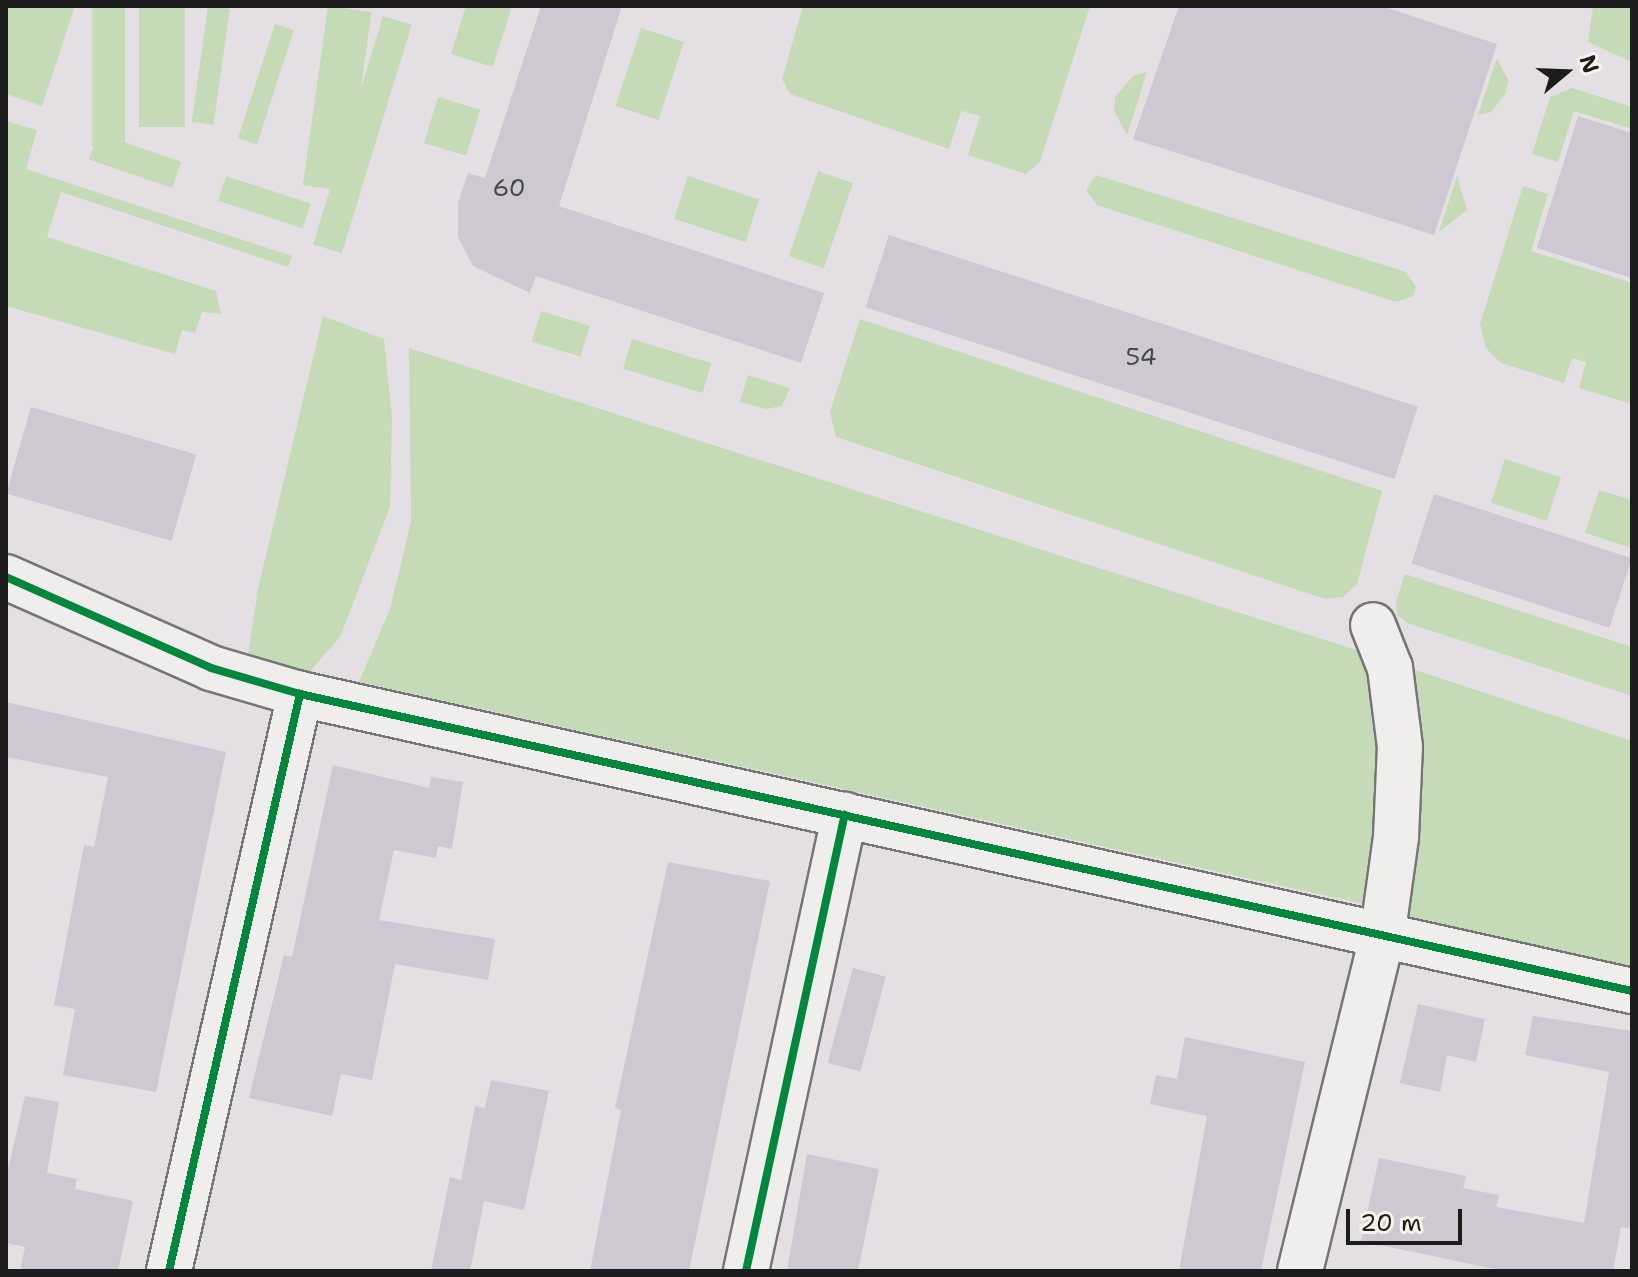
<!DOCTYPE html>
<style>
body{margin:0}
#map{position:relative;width:1638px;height:1277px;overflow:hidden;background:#e4dfe3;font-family:"Shantell Sans",sans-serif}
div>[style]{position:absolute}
.green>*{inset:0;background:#c5dbb8;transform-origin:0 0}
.building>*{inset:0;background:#cdc8d2;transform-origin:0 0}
.roads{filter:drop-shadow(2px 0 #767476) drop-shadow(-2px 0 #767476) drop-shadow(0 2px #767476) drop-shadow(0 -2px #767476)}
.minor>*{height:44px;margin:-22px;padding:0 22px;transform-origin:22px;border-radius:22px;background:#f0eeec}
.cycleway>*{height:8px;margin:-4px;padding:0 4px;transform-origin:4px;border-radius:4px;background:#00873e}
span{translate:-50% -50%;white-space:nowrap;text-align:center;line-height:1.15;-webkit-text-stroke:6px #f7f3e8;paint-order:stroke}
.number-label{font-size:24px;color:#49484a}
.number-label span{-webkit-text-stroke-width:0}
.frame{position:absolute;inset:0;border:8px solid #1c1c1c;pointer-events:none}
.north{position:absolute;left:1526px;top:32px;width:80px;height:80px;-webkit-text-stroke:6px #f7f3e8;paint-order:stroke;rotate:71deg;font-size:22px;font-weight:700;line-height:32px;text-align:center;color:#1c1c1c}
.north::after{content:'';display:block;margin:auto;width:28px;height:36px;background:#1c1c1c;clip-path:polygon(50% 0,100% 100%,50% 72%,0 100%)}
.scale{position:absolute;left:1346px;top:1209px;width:116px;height:36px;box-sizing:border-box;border:4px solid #1c1c1c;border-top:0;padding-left:10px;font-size:24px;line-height:28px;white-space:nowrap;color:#1c1c1c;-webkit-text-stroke:6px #f7f3e8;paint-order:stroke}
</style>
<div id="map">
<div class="green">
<div style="clip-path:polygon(6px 6px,75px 6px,42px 106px,6px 94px)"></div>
<div style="left:92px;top:6px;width:33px;height:140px"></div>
<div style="left:139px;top:6px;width:46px;height:121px"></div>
<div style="left:208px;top:6px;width:22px;height:117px;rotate:8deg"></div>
<div style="left:328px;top:6px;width:44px;height:181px;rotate:8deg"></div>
<div style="clip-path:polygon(466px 6px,512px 6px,493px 67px,451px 54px)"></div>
<div style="clip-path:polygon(803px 6px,1090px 6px,1040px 162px,1026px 174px,968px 155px,980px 116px,961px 111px,949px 149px,790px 94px,782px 79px)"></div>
<div style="clip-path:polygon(1593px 6px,1632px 6px,1632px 62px,1588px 42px)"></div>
<div style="left:383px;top:16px;width:30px;height:239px;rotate:17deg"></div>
<div style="left:275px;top:24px;width:20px;height:120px;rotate:18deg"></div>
<div style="left:641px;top:28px;width:45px;height:82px;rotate:18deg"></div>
<div style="clip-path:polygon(1497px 58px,1508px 80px,1506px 93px,1491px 112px,1478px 115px)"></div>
<div style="clip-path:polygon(1147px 72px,1127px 135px,1114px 111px,1115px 97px,1133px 76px)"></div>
<div style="clip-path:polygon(1572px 88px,1632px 107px,1632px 129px,1574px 111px,1558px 162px,1532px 154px,1550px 97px)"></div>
<div style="left:438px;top:97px;width:44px;height:48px;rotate:17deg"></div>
<div style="clip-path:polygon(6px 121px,37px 130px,26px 169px,292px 256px,288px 267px,61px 192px,47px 237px,216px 291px,221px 314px,202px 312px,195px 333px,182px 330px,175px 354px,6px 306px)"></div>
<div style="left:98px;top:133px;width:88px;height:28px;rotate:19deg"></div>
<div style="left:818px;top:171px;width:37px;height:90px;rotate:19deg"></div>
<div style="clip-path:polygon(1096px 175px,1406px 272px,1416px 287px,1413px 296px,1396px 302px,1097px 205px,1086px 190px)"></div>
<div style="left:226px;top:176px;width:89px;height:26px;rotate:18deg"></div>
<div style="left:688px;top:176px;width:75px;height:45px;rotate:18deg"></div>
<div style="clip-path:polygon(1457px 176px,1467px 210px,1439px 232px)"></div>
<div style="clip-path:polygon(1523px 186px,1548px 194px,1531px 251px,1632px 283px,1632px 404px,1579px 388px,1586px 362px,1572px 358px,1564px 383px,1501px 363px,1486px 348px,1480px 324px)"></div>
<div style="left:541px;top:311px;width:51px;height:32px;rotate:17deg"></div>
<div style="clip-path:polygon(323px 316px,384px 339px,392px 418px,390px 507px,340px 637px,306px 676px,247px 662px,258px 589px)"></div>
<div style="clip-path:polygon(860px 319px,1382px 491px,1357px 584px,1343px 597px,1325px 599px,836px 437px,830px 412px)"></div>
<div style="left:632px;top:339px;width:83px;height:31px;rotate:17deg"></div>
<div style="clip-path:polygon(409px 348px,1369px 654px,1383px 753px,1373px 906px,359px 682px,390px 609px,411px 522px)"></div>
<div style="clip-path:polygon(748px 375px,790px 388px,782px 406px,766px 409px,740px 402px)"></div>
<div style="left:1505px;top:459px;width:59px;height:46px;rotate:18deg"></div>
<div style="clip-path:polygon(1599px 490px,1632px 500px,1632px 548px,1585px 533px)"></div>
<div style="clip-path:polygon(1405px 574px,1632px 647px,1632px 696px,1407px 623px,1397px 615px,1396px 602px)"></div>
<div style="clip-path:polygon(1415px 670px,1632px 741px,1632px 970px,1420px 924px,1402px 909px)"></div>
</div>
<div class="building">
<div style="clip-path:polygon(541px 6px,622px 6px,559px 206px,824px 293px,801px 363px,536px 276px,530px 293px,473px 266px,458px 237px,458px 203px,468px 173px,485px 178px)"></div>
<div style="clip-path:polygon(1179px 6px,1382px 6px,1497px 44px,1434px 235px,1133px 139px)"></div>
<div style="clip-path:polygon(1578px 116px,1632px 133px,1632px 278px,1537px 248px)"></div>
<div style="left:889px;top:235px;width:556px;height:76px;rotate:18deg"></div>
<div style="left:31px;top:407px;width:172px;height:90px;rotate:16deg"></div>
<div style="left:1434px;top:494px;width:208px;height:73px;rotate:18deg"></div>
<div style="clip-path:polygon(6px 702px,226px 752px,156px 1092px,63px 1075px,75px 1009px,54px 1005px,84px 845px,94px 847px,108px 777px,6px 757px)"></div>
<div style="clip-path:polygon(333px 765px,429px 788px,431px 777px,463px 782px,452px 849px,438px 846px,436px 858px,394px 850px,379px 920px,495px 939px,488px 980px,395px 964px,372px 1080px,341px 1074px,332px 1116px,249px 1098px,284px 955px,292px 957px)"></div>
<div style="clip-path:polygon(668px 862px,770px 881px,689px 1271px,590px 1271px,621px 1110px,615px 1108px)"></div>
<div style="left:853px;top:968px;width:34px;height:98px;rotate:15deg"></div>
<div style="clip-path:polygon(1418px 1004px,1485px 1019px,1476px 1062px,1447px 1055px,1440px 1092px,1400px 1083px)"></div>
<div style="clip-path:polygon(1533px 1016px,1632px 1031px,1632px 1229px,1621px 1227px,1613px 1271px,1504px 1271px,1361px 1241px,1379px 1158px,1466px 1176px,1463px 1188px,1499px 1195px,1496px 1207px,1584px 1223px,1609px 1072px,1525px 1055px)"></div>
<div style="clip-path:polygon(1185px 1037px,1305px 1062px,1261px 1271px,1179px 1271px,1207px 1116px,1150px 1104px,1156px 1075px,1177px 1079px)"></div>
<div style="clip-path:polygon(491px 1080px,549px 1091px,524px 1210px,484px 1201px,470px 1271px,431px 1271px,450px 1177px,461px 1180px,475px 1106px,485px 1108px)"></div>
<div style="clip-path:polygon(25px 1096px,59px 1102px,47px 1173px,77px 1179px,75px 1189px,133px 1201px,118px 1271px,20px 1271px,25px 1247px,6px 1243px,6px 1178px)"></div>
<div style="clip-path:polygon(807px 1154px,879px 1169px,858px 1271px,787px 1271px)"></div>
</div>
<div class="roads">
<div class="minor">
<div style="left:6px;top:577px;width:224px;rotate:23.9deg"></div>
<div style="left:211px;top:668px;width:93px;rotate:16.3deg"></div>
<div style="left:300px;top:694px;width:1365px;rotate:12.57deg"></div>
<div style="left:169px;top:1271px;width:592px;rotate:-77.21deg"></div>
<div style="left:746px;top:1271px;width:467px;rotate:-77.8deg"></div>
<div style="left:1300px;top:1271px;width:343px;rotate:-76.2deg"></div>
<div style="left:1382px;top:938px;width:102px;rotate:-82.1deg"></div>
<div style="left:1396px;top:837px;width:90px;rotate:-87.5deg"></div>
<div style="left:1400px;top:747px;width:80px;rotate:-97.2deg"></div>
<div style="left:1390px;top:668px;width:46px;rotate:-111.6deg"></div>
</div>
</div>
<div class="cycleway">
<div style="left:6px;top:577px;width:224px;rotate:23.9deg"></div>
<div style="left:211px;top:668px;width:93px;rotate:16.3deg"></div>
<div style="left:300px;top:694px;width:1365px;rotate:12.57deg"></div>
<div style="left:169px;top:1271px;width:592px;rotate:-77.21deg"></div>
<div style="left:746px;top:1271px;width:467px;rotate:-77.8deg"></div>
</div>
<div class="number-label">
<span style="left:509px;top:189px">60</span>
<span style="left:1141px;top:358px">54</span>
</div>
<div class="frame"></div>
<div class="north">N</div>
<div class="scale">20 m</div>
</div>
